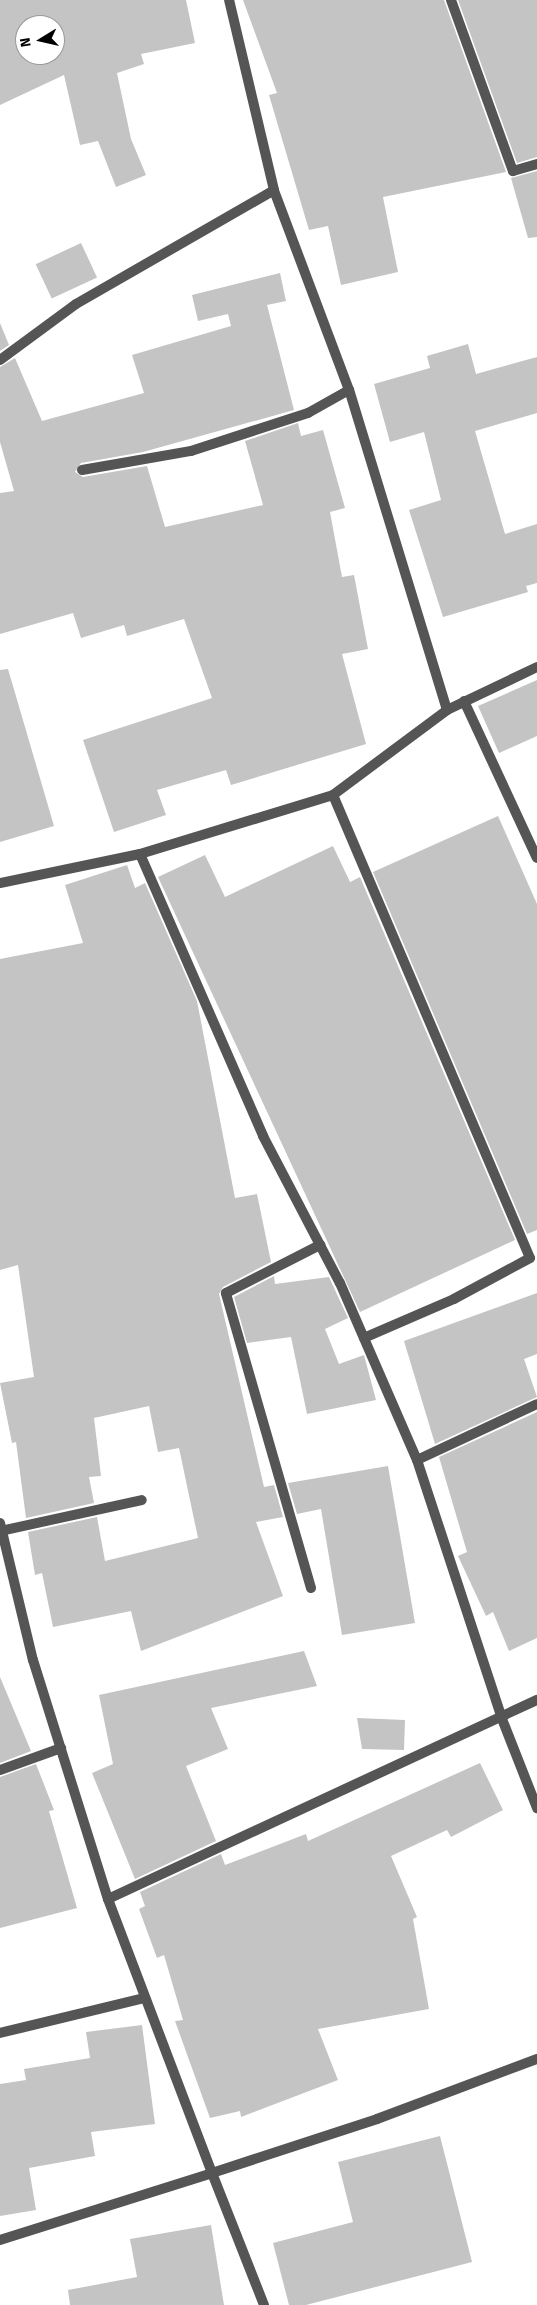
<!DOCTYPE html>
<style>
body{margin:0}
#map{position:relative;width:537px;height:2305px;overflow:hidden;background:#fff;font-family:"Fira Sans",sans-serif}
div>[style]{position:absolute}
.building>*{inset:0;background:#c4c4c4;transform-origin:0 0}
.minor>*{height:10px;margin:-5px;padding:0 5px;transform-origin:5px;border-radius:5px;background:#555}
span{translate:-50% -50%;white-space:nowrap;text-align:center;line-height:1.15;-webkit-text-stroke:4px #fff;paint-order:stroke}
.north{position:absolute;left:15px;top:15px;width:50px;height:50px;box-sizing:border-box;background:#fff;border:1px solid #999;border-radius:50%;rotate:261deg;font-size:14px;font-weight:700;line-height:20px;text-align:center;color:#000}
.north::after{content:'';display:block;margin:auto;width:18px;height:22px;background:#000;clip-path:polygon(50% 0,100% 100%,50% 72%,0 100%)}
</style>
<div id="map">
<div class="building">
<div style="clip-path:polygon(evenodd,0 0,186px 0,195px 43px,141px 54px,144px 64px,117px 73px,131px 139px,146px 175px,116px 187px,98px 141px,80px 145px,64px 75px,0 105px,0 0,25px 25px,55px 25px,55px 55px,25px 55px,25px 25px)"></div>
<div style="clip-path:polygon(243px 0,444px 0,506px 172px,383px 197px,398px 272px,341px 285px,328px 226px,309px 230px,269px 95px,277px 93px)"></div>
<div style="clip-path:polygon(458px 0,537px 0,537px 157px,517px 163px)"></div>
<div style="clip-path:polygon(537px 171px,537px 237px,528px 238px,511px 178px)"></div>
<div style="left:81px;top:243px;width:38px;height:50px;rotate:65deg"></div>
<div style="clip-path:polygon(280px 273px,286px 301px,267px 305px,294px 410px,143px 452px,81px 463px,75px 472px,83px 477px,147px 466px,165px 527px,263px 505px,245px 441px,298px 423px,301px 436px,323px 430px,345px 508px,330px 512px,342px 577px,354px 575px,368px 649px,342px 654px,366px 744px,231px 785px,226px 770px,157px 790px,166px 815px,114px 832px,83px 740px,212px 698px,184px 619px,127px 636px,124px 625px,81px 638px,73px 613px,0 634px,0 493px,14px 491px,0 442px,0 367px,15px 358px,42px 421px,144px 393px,132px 355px,231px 326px,228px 314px,198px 321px,192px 295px)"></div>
<div style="clip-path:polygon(0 323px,9px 345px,0 351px)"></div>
<div style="clip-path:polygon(468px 344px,476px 374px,537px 357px,537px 413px,475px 431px,505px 534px,537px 524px,537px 583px,526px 586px,528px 592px,443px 617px,409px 510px,441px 500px,424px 432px,390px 442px,374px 384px,430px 368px,427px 356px)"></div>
<div style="clip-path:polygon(8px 669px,54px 826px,0 842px,0 670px)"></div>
<div style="clip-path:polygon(537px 680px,537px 736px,499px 753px,478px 706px)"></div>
<div style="clip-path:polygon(498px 816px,537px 904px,537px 1230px,527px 1234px,373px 872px)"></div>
<div style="clip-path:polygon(333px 846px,350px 882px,360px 877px,515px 1240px,360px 1312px,158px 877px,205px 855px,225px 897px)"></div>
<div style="clip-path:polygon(127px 865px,135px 888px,145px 883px,197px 1001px,235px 1198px,257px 1194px,271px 1262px,223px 1287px,219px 1294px,264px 1487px,274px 1485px,283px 1517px,256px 1522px,283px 1596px,141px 1651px,131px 1611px,53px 1627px,42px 1573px,35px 1575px,28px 1532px,97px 1517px,105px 1561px,198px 1538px,179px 1448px,158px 1452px,149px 1406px,94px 1418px,101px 1476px,89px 1477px,94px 1503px,26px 1518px,16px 1442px,12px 1443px,0 1383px,34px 1377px,18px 1265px,0 1270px,0 959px,83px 943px,65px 885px)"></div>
<div style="clip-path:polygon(274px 1276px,275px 1284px,329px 1277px,348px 1318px,325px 1329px,339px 1364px,364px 1355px,376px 1400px,307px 1414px,291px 1337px,247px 1343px,234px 1297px)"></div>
<div style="clip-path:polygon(537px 1293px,537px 1354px,524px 1359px,537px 1397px,435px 1444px,404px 1341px)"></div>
<div style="clip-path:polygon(537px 1412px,537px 1638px,509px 1651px,493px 1612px,486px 1616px,458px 1556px,467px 1552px,439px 1457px)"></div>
<div style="clip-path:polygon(388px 1466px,415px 1623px,342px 1635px,321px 1509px,297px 1514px,288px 1483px)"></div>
<div style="clip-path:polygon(304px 1651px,317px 1686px,211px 1708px,228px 1749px,186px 1766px,216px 1841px,135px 1879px,92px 1773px,113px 1764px,99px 1695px)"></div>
<div style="clip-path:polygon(0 1677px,31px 1751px,0 1763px)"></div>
<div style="clip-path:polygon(357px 1718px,405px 1720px,404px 1750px,362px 1749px)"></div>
<div style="clip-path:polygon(480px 1763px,503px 1810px,451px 1837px,447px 1830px,391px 1856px,417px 1917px,413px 1919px,429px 2009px,318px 2029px,338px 2080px,241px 2117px,240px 2111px,210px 2118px,175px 2021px,183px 2020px,164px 1955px,157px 1958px,139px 1909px,145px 1906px,140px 1892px,221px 1854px,225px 1865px,306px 1834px,308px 1841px)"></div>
<div style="clip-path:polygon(36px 1764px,54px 1810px,49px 1811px,77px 1908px,0 1928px,0 1777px)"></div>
<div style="clip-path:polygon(142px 2025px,155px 2124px,91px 2132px,95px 2156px,29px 2168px,36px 2210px,0 2216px,0 2084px,26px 2080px,24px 2069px,90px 2058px,86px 2032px)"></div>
<div style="clip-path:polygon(440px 2136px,472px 2262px,306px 2305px,289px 2305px,273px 2243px,353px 2222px,338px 2162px)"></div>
<div style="clip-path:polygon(211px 2225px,224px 2305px,70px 2305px,68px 2290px,137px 2277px,130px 2239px)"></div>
</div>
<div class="minor">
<div style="left:451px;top:0;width:182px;rotate:70.1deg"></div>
<div style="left:513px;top:171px;width:25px;rotate:-16deg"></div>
<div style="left:0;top:360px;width:94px;rotate:-36.4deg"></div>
<div style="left:76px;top:304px;width:228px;rotate:-29.9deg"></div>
<div style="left:82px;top:470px;width:111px;rotate:-9.9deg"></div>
<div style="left:191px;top:451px;width:123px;rotate:-18deg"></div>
<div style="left:308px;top:413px;width:47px;rotate:-29.3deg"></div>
<div style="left:464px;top:701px;width:173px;rotate:65.1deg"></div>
<div style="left:447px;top:710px;width:100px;rotate:-25.5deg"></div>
<div style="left:333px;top:795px;width:503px;rotate:66.95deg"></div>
<div style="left:530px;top:1258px;width:86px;rotate:151.7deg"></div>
<div style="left:454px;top:1299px;width:98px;rotate:156.6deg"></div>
<div style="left:140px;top:854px;width:308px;rotate:66.4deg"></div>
<div style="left:263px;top:1136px;width:166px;rotate:62.4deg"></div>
<div style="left:340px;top:1283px;width:193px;rotate:66.5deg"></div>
<div style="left:417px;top:1460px;width:273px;rotate:71.8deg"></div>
<div style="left:502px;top:1719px;width:96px;rotate:68.5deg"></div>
<div style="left:0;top:883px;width:143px;rotate:-11.7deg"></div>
<div style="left:140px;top:854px;width:202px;rotate:-17deg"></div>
<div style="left:333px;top:795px;width:142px;rotate:-36.7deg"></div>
<div style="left:447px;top:710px;width:335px;rotate:-107deg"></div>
<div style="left:349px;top:390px;width:214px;rotate:-110.6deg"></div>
<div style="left:274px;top:190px;width:195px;rotate:-103.3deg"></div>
<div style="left:417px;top:1460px;width:132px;rotate:-25deg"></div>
<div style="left:0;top:1523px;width:141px;rotate:76.5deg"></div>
<div style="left:33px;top:1660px;width:250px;rotate:72.6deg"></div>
<div style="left:108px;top:1899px;width:473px;rotate:-24.9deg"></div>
<div style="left:0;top:1531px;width:145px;rotate:-12.3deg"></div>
<div style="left:311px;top:1588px;width:307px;rotate:-106.1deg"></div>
<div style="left:226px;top:1293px;width:106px;rotate:-27.1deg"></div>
<div style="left:0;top:1770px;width:65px;rotate:-19.8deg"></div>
<div style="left:0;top:2033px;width:149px;rotate:-13.6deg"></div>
<div style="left:0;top:2240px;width:222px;rotate:-17.5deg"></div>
<div style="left:212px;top:2173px;width:293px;rotate:-110.8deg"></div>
<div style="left:264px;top:2305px;width:142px;rotate:-111.5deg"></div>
<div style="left:212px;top:2173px;width:174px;rotate:-18.1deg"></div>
<div style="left:377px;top:2119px;width:171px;rotate:-20.6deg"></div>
</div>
<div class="north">N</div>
</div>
